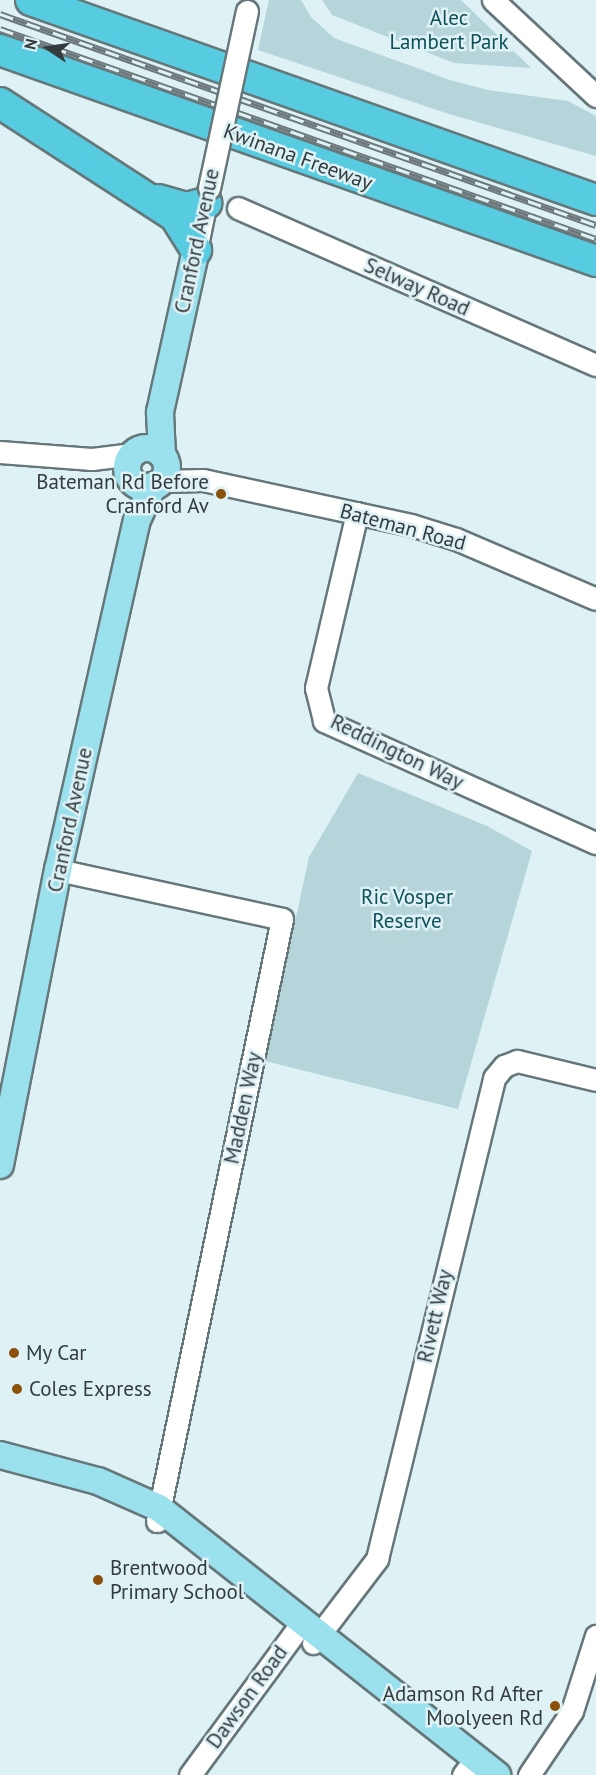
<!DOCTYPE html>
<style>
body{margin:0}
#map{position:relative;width:596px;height:1775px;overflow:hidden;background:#def1f5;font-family:"PT Sans",sans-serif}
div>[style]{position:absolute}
.green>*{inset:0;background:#b6d5db}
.roads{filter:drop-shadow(2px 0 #66777a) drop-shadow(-2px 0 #66777a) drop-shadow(0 2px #66777a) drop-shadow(0 -2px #66777a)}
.minor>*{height:21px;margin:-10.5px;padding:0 10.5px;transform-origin:10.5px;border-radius:10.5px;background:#fff}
.major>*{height:26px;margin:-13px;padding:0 13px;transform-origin:13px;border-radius:13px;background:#9ae0ed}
.major>.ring{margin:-13px;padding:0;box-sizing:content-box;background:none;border:26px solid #9ae0ed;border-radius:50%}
.highway>*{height:30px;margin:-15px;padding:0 15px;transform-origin:15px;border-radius:15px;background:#57cce1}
.rail>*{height:7px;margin-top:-3.5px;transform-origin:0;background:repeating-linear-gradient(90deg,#def1f5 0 14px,#6d787b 0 28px);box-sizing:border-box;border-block:2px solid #6d787b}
.bridges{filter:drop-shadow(2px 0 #66777a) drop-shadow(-2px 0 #66777a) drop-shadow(0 2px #66777a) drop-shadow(0 -2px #66777a)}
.minor-bridge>*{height:21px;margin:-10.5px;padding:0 10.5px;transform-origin:10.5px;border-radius:10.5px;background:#fff}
.dots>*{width:16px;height:16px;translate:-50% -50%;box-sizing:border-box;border:3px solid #def1f5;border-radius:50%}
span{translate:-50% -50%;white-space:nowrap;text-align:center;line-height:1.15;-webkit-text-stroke:5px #def1f5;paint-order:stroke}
.park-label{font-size:21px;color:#0d505a}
.street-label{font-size:21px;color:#343b3d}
.poi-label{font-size:21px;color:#343b3d}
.right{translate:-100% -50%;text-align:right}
.left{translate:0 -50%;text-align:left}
.north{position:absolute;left:18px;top:18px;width:60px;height:60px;-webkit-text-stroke:4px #def1f5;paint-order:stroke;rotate:283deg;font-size:16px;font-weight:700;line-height:24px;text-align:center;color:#343b3d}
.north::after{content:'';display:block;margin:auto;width:21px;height:27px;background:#343b3d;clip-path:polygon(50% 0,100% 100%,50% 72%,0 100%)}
</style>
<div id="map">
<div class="green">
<div style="clip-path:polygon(269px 0,301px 0,311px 17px,334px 38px,450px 80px,488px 90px,568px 101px,596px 116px,596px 156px,449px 114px,258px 50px)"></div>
<div style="clip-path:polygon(322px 0,461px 0,531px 68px,454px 63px,332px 15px)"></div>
<div style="clip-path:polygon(358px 773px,487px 826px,532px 851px,458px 1109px,265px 1061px,309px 857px)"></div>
</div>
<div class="roads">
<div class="minor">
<div style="left:493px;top:0;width:141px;rotate:43deg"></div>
<div style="left:238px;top:208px;width:391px;rotate:23.7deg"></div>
<div style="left:196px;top:250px;width:60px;rotate:-78.5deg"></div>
<div style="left:0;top:452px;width:92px;rotate:4.4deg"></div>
<div style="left:92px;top:459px;width:41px;rotate:-7deg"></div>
<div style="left:162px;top:481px;width:41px;rotate:-1.4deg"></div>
<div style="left:203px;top:480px;width:213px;rotate:12.2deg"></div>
<div style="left:411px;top:525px;width:47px;rotate:17.3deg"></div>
<div style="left:456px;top:539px;width:152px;rotate:23.2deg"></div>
<div style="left:357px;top:513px;width:180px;rotate:103.2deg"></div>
<div style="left:316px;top:688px;width:34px;rotate:76deg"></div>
<div style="left:324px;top:721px;width:298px;rotate:24.2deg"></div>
<div style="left:58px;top:870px;width:229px;rotate:12.3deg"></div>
<div style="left:282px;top:919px;width:615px;rotate:101.73deg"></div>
<div style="left:313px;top:1643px;width:106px;rotate:-52.7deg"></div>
<div style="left:377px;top:1559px;width:495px;rotate:-76.3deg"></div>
<div style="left:494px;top:1078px;width:16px;rotate:-50deg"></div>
<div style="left:504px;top:1066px;width:14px;rotate:-21deg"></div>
<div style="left:517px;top:1061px;width:81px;rotate:13.5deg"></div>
<div style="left:190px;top:1775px;width:192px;rotate:-53.7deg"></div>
<div style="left:463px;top:1775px;width:21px;rotate:-53deg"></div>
<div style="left:529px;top:1775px;width:77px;rotate:-56.1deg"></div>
<div style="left:572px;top:1711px;width:79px;rotate:-72.3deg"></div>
</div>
<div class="major">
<div class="ring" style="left:127px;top:448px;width:14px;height:14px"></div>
<div style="left:162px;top:455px;width:43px;rotate:-92.7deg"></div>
<div style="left:160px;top:412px;width:166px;rotate:-77.5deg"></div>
<div style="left:0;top:1165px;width:301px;rotate:-78.9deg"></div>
<div style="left:58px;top:870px;width:359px;rotate:-77.3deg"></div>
<div style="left:137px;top:520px;width:38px;rotate:-65deg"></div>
<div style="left:0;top:1455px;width:101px;rotate:14.9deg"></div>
<div style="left:98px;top:1481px;width:67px;rotate:23.9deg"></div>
<div style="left:159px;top:1508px;width:431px;rotate:38.3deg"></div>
</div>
<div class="highway">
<div style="left:31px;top:0;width:599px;rotate:19.49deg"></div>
<div style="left:0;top:50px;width:632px;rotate:19.5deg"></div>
<div style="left:0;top:103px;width:208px;rotate:32.9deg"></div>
<div style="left:175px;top:216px;width:40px;rotate:58deg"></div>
<div style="left:158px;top:200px;width:29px;rotate:16deg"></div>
<div style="left:186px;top:208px;width:21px;rotate:-14deg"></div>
</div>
</div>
<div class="rail">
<div style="left:0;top:14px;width:632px;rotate:19.5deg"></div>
<div style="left:0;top:29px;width:632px;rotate:19.41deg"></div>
</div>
<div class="bridges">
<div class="minor-bridge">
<div style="left:209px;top:188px;width:181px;rotate:-77.9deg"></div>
</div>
</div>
<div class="dots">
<div style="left:221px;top:494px;background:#8b510b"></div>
<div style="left:14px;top:1353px;background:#8b510b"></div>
<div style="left:17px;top:1389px;background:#8b510b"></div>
<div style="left:98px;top:1580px;background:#8b510b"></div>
<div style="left:555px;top:1706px;background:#8b510b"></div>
</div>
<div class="park-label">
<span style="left:449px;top:30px">Alec<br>Lambert Park</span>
<span style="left:407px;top:909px">Ric Vosper<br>Reserve</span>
</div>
<div class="street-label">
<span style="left:298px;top:157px;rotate:20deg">Kwinana Freeway</span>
<span style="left:197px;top:241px;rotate:-78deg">Cranford Avenue</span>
<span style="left:417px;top:287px;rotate:24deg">Selway Road</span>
<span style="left:403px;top:527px;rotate:15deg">Bateman Road</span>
<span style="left:397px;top:752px;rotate:26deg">Reddington Way</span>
<span style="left:70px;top:820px;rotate:-78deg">Cranford Avenue</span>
<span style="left:243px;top:1108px;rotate:-78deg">Madden Way</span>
<span style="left:435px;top:1316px;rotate:-77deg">Rivett Way</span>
<span style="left:247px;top:1697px;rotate:-54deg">Dawson Road</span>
</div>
<div class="poi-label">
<span class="right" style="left:209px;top:494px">Bateman Rd Before<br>Cranford Av</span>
<span class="left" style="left:26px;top:1353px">My Car</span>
<span class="left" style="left:29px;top:1389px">Coles Express</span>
<span class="left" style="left:110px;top:1580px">Brentwood<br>Primary School</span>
<span class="right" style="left:543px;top:1706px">Adamson Rd After<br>Moolyeen Rd</span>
</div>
<div class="north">N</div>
</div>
